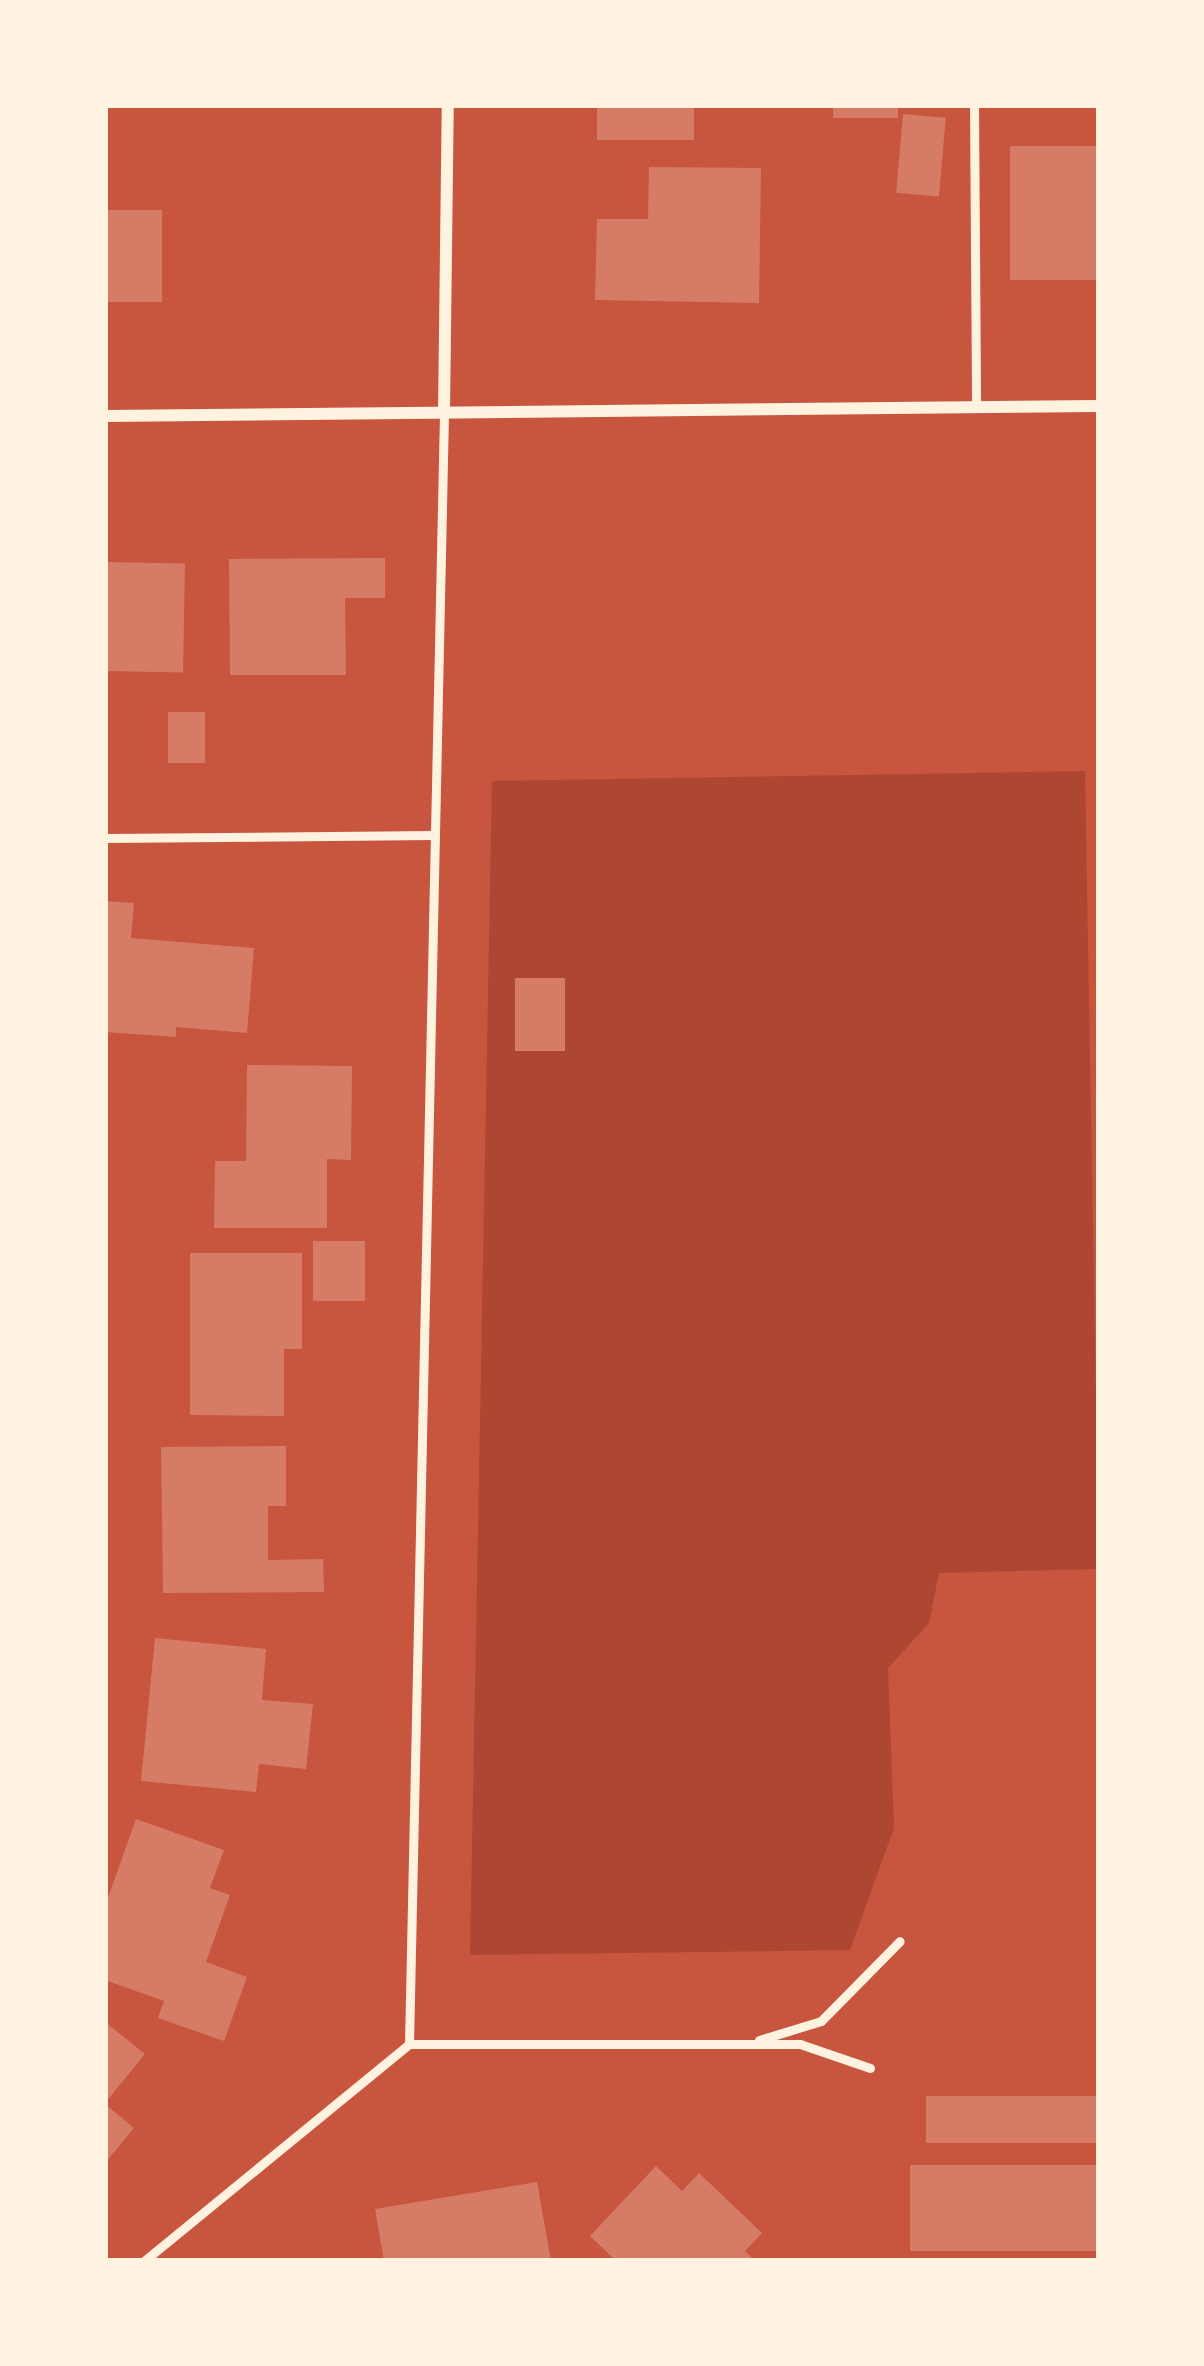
<!DOCTYPE html>
<style>
body{margin:0}
#map{position:relative;width:1204px;height:2366px;overflow:hidden;background:#c8553d;font-family:"Noto Sans",sans-serif}
div>[style]{position:absolute}
.green>*{inset:0;background:#ae4732}
.building>*{inset:0;background:#d67c66;transform-origin:0 0}
.service>*{height:9px;margin:-4.5px;padding:0 4.5px;transform-origin:4.5px;border-radius:4.5px;background:#fff3e0}
.minor>*{height:12px;margin:-6px;padding:0 6px;transform-origin:6px;border-radius:6px;background:#fff3e0}
span{translate:-50% -50%;white-space:nowrap;text-align:center;line-height:1.15;-webkit-text-stroke:12px #fff3e0;paint-order:stroke}
.frame{position:absolute;inset:0;border:108px solid #fff3e0;pointer-events:none}
</style>
<div id="map">
<div class="green">
<div style="clip-path:polygon(1085px 771px,1099px 1569px,939px 1573px,929px 1623px,888px 1668px,894px 1828px,850px 1950px,470px 1955px,492px 781px)"></div>
</div>
<div class="building">
<div style="left:597px;top:105px;width:97px;height:35px"></div>
<div style="left:833px;top:105px;width:65px;height:13px"></div>
<div style="left:903px;top:114px;width:43px;height:79px;rotate:5deg"></div>
<div style="left:1010px;top:146px;width:89px;height:134px"></div>
<div style="clip-path:polygon(649px 167px,761px 168px,759px 303px,595px 300px,597px 219px,648px 219px)"></div>
<div style="left:107px;top:210px;width:55px;height:92px"></div>
<div style="clip-path:polygon(385px 558px,385px 598px,345px 598px,346px 675px,230px 675px,229px 559px)"></div>
<div style="left:105px;top:562px;width:80px;height:109px;rotate:1deg"></div>
<div style="left:168px;top:712px;width:37px;height:51px"></div>
<div style="clip-path:polygon(105px 901px,134px 903px,131px 938px,254px 948px,247px 1033px,176px 1027px,176px 1037px,105px 1032px)"></div>
<div style="left:515px;top:978px;width:50px;height:73px"></div>
<div style="clip-path:polygon(247px 1065px,352px 1066px,351px 1160px,327px 1159px,327px 1228px,214px 1228px,215px 1161px,246px 1161px)"></div>
<div style="left:313px;top:1241px;width:52px;height:60px"></div>
<div style="clip-path:polygon(190px 1253px,302px 1253px,302px 1349px,284px 1349px,284px 1416px,190px 1415px)"></div>
<div style="clip-path:polygon(286px 1446px,286px 1506px,268px 1506px,268px 1560px,323px 1559px,324px 1592px,163px 1593px,161px 1447px)"></div>
<div style="clip-path:polygon(155px 1638px,266px 1649px,262px 1700px,313px 1704px,306px 1769px,259px 1764px,256px 1792px,141px 1781px)"></div>
<div style="clip-path:polygon(136px 1819px,224px 1850px,210px 1888px,230px 1895px,206px 1962px,247px 1977px,224px 2041px,158px 2018px,164px 2001px,105px 1980px,105px 1906px)"></div>
<div style="clip-path:polygon(105px 2022px,145px 2054px,105px 2103px)"></div>
<div style="left:1099px;top:2096px;width:47px;height:173px;rotate:90deg"></div>
<div style="clip-path:polygon(105px 2104px,134px 2128px,105px 2163px)"></div>
<div style="left:1099px;top:2165px;width:86px;height:189px;rotate:90deg"></div>
<div style="clip-path:polygon(656px 2166px,682px 2191px,699px 2173px,762px 2233px,745px 2251px,755px 2261px,616px 2261px,590px 2236px)"></div>
<div style="clip-path:polygon(537px 2182px,551px 2261px,384px 2261px,375px 2209px)"></div>
</div>
<div class="service">
<div style="left:974px;top:105px;width:302px;rotate:89.6deg"></div>
<div style="left:105px;top:838px;width:330px;rotate:-0.5deg"></div>
<div style="left:759px;top:2040px;width:65px;rotate:-17deg"></div>
<div style="left:821px;top:2021px;width:112px;rotate:-45.4deg"></div>
<div style="left:409px;top:2044px;width:1631px;rotate:-88.77deg"></div>
<div style="left:144px;top:2261px;width:343px;rotate:-39.3deg"></div>
<div style="left:409px;top:2044px;width:391px"></div>
<div style="left:800px;top:2044px;width:74px;rotate:18.9deg"></div>
</div>
<div class="minor">
<div style="left:444px;top:413px;width:308px;rotate:-89.3deg"></div>
<div style="left:105px;top:416px;width:994px;rotate:-0.58deg"></div>
</div>
<div class="frame"></div>
</div>
